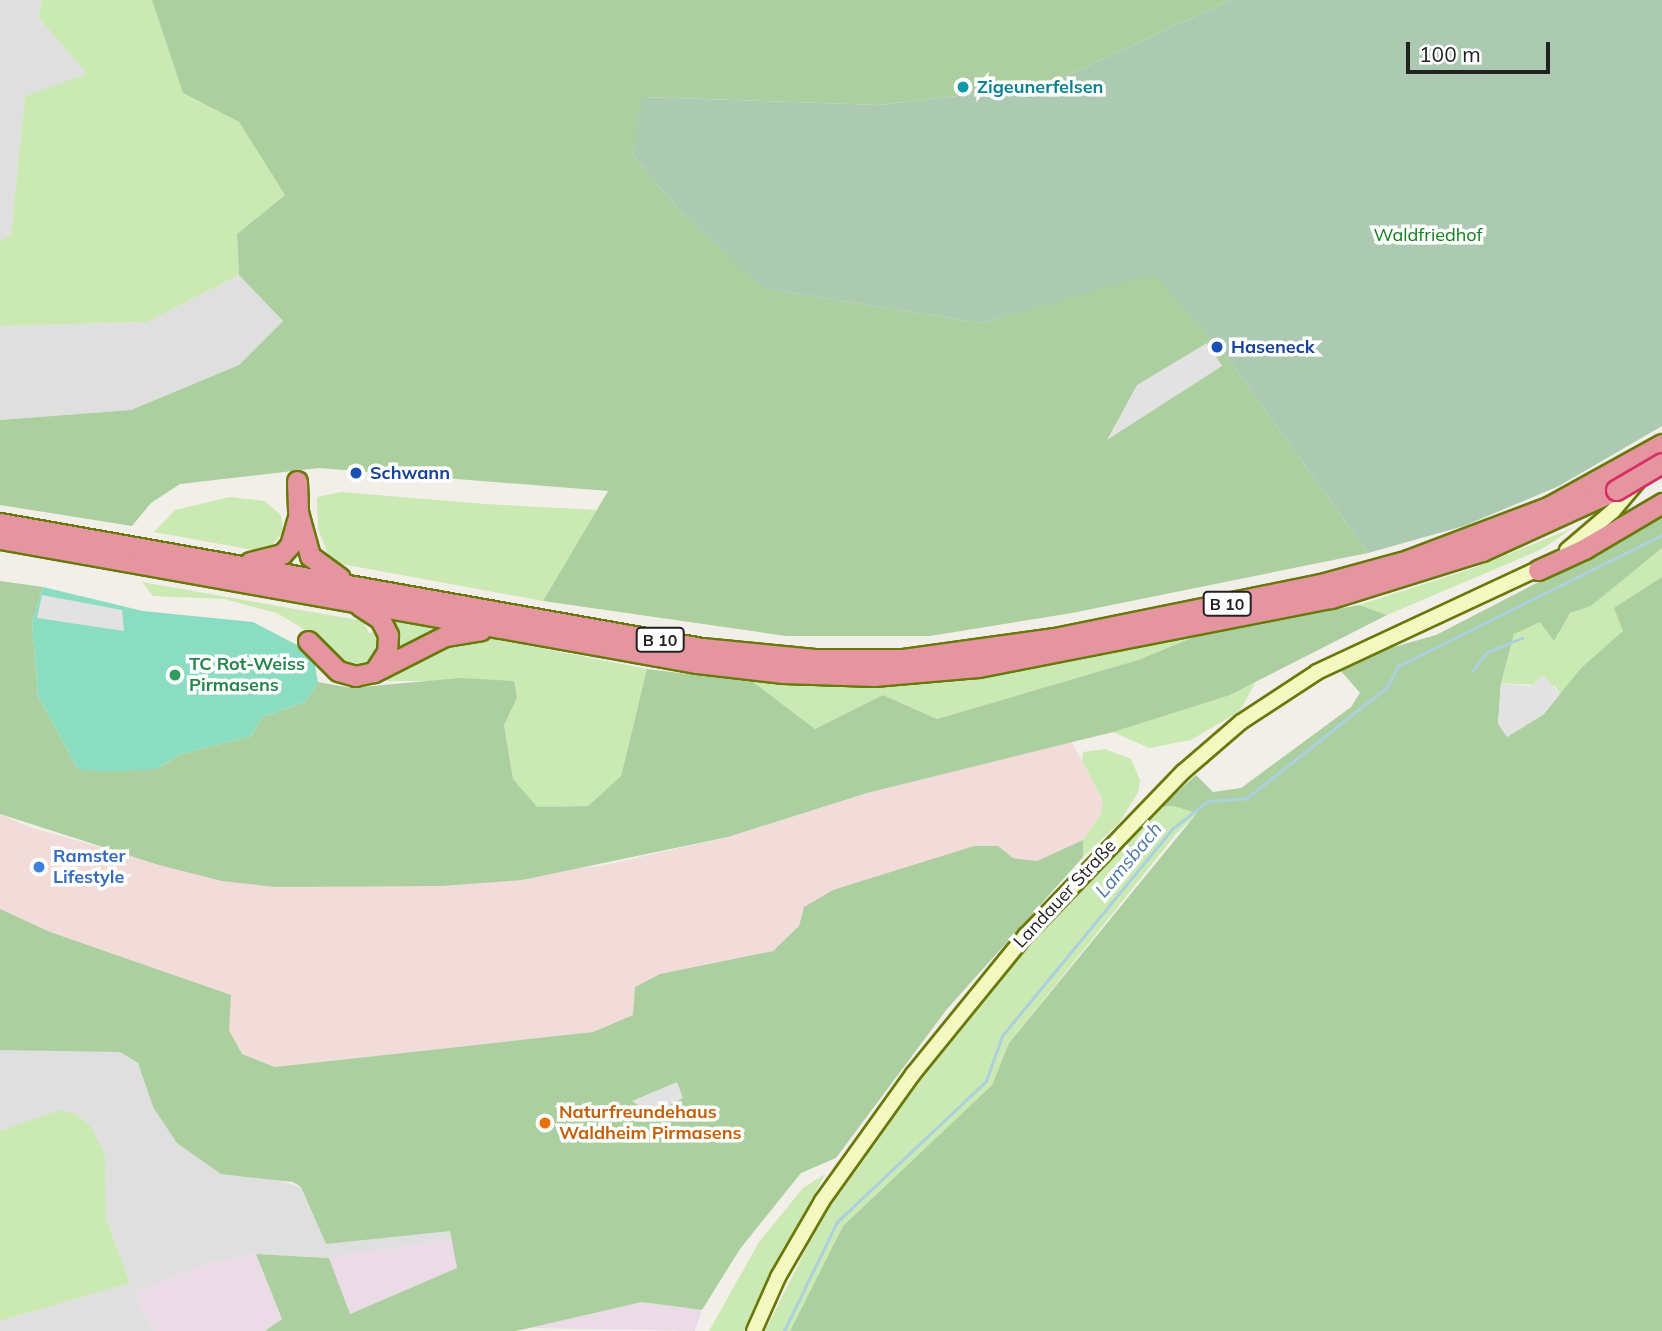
<!DOCTYPE html>
<meta charset="utf-8">
<style>
body{margin:0}
#map{position:relative;width:1662px;height:1331px;overflow:hidden;background:#f2efe9;font-family:Mulish,sans-serif}
div>[style]{position:absolute}
.residential>*{inset:0;background:#e0dfdf}
.commercial>*{inset:0;background:#f1dcda}
.industrial>*{inset:0;background:#eadbe7}
.grass>*{inset:0;background:#cbe9b2}
.forest>*{inset:0;background:#accfa0}
.cemetery>*{inset:0;background:#abcab1}
.pitch>*{inset:0;background:#8bddc1}
.parking>*{inset:0;background:#e2e2e2}
.stream>*{height:2.5px;margin:-1.25px;padding:0 1.25px;transform-origin:1.25px;border-radius:1.25px;background:#acd0dd}
.roads{filter:drop-shadow(2px 0 #697909) drop-shadow(-2px 0 #697909) drop-shadow(0 2px #697909) drop-shadow(0 -2px #697909)}
.secondary>*{height:14px;margin:-7px;padding:0 7px;transform-origin:7px;border-radius:7px;background:#f3f8c1}
.highway>*{height:19px;margin:-9.5px;padding:0 9.5px;transform-origin:9.5px;border-radius:9.5px;background:#e595a0}
.bridges{filter:drop-shadow(2px 0 #d72f62) drop-shadow(-2px 0 #d72f62) drop-shadow(0 2px #d72f62) drop-shadow(0 -2px #d72f62)}
.highway-bridge>*{height:19px;margin:-9.5px;padding:0 9.5px;transform-origin:9.5px;border-radius:9.5px;background:#e595a0}
.dots>*{width:19px;height:19px;translate:-50% -50%;box-sizing:border-box;border:4px solid #fff;border-radius:50%}
span{translate:-50% -50%;white-space:nowrap;text-align:center;line-height:1.15;-webkit-text-stroke:7px #fff;paint-order:stroke}
.shield-label span{padding:2px 5px;background:#fff;border:2px solid;border-radius:5px;-webkit-text-stroke-width:0}
.shield-label{font-size:16px;color:#222;font-weight:700}
.culture-label{font-size:18px;color:#0d838f;font-weight:700}
.left{translate:0 -50%;text-align:left}
.park-label{font-size:18px;color:#10801d}
.transit-label{font-size:18px;color:#164399;font-weight:700}
.leisure-label{font-size:18px;color:#27864d;font-weight:700}
.shop-label{font-size:18px;color:#366cbe;font-weight:700}
.street-label{font-size:18px;color:#222}
.food-label{font-size:18px;color:#c56008;font-weight:700}
.water-label{font-size:19px;color:#4d77a8;font-style:italic}
.scale{position:absolute;left:1406px;top:42px;width:144px;height:32px;box-sizing:border-box;border:4px solid #222;border-top:0;padding-left:9px;font-size:21px;line-height:24px;white-space:nowrap;color:#222;-webkit-text-stroke:5px #fff;paint-order:stroke}
</style>
<div id="map">
<div class="residential">
<div style="clip-path:polygon(0 0,42px 0,38px 17px,88px 75px,25px 96px,11px 235px,0 241px)"></div>
<div style="clip-path:polygon(239px 275px,283px 321px,239px 365px,131px 410px,0 420px,0 326px,147px 322px)"></div>
<div style="clip-path:polygon(44px 1049px,120px 1052px,138px 1063px,153px 1107px,269px 1178px,301px 1187px,326px 1244px,450px 1230px,452px 1239px,329px 1258px,256px 1254px,207px 1264px,135px 1293px,154px 1331px,0 1331px,0 1321px,130px 1283px,106px 1218px,105px 1155px,60px 1111px,0 1131px,0 1050px)"></div>
</div>
<div class="commercial">
<div style="clip-path:polygon(1071px 741px,1103px 801px,1100px 815px,1083px 840px,1037px 861px,1013px 858px,998px 846px,833px 890px,804px 907px,799px 926px,773px 951px,660px 974px,633px 1015px,593px 1032px,275px 1067px,242px 1054px,229px 1030px,0 909px,0 814px,29px 827px,222px 881px,596px 867px,728px 837px,867px 793px)"></div>
</div>
<div class="industrial">
<div style="clip-path:polygon(452px 1239px,458px 1268px,349px 1314px,329px 1258px)"></div>
<div style="clip-path:polygon(256px 1254px,282px 1319px,277px 1324px,265px 1331px,154px 1331px,135px 1293px,207px 1264px)"></div>
<div style="clip-path:polygon(642px 1302px,702px 1310px,695px 1331px,528px 1328px)"></div>
</div>
<div class="grass">
<div style="clip-path:polygon(42px 0,152px 0,183px 93px,239px 122px,285px 195px,237px 234px,239px 275px,147px 322px,0 326px,0 241px,11px 235px,25px 96px,87px 74px,38px 17px)"></div>
<div style="clip-path:polygon(341px 492px,486px 504px,597px 510px,543px 601px,331px 562px,318px 529px,317px 497px)"></div>
<div style="clip-path:polygon(230px 497px,265px 501px,281px 515px,283px 532px,272px 545px,259px 551px,154px 532px,175px 510px)"></div>
<div style="clip-path:polygon(1573px 528px,1540px 550px,1387px 615px,1359px 605px,1474px 568px)"></div>
<div style="clip-path:polygon(1662px 548px,1662px 577px,1640px 593px,1624px 631px,1581px 668px,1560px 694px,1555px 686px,1501px 683px,1514px 634px,1540px 621px,1554px 641px,1570px 613px,1591px 606px)"></div>
<div style="clip-path:polygon(142px 582px,363px 621px,369px 633px,379px 631px,381px 650px,370px 663px,353px 667px,339px 661px,312px 634px,277px 613px,224px 599px,153px 596px)"></div>
<div style="clip-path:polygon(387px 618px,449px 628px,395px 655px)"></div>
<div style="clip-path:polygon(1199px 635px,1138px 660px,937px 719px,883px 695px,815px 729px,753px 682px,864px 688px,971px 680px)"></div>
<div style="clip-path:polygon(460px 639px,494px 639px,647px 669px,621px 776px,588px 806px,536px 807px,513px 779px,504px 725px,517px 698px,513px 681px,386px 681px,394px 669px)"></div>
<div style="clip-path:polygon(1255px 683px,1240px 711px,1191px 740px,1149px 748px,1113px 732px)"></div>
<div style="clip-path:polygon(1105px 749px,1131px 759px,1140px 780px,1138px 793px,1118px 824px,1083px 857px,1083px 840px,1100px 815px,1103px 801px,1082px 761px,1083px 752px)"></div>
<div style="clip-path:polygon(1173px 806px,1198px 813px,1176px 834px,1009px 1043px,992px 1085px,843px 1226px,790px 1331px,765px 1331px,821px 1219px,945px 1042px,1071px 897px,1161px 807px)"></div>
<div style="clip-path:polygon(60px 1110px,76px 1114px,91px 1127px,105px 1155px,106px 1218px,130px 1283px,0 1321px,0 1131px)"></div>
<div style="clip-path:polygon(825px 1174px,744px 1331px,709px 1331px,759px 1242px,803px 1188px)"></div>
</div>
<div class="forest">
<div style="clip-path:polygon(152px 0,1231px 0,1044px 86px,879px 105px,643px 97px,633px 155px,679px 210px,765px 288px,981px 323px,1154px 272px,1230px 361px,1368px 553px,1072px 613px,930px 636px,786px 636px,543px 601px,608px 491px,319px 468px,180px 484px,151px 503px,132px 526px,0 505px,0 420px,131px 410px,239px 365px,283px 321px,239px 275px,237px 234px,285px 195px,239px 122px,183px 93px)"></div>
<div style="clip-path:polygon(1662px 518px,1662px 548px,1591px 606px,1570px 613px,1554px 641px,1540px 622px,1514px 634px,1501px 683px,1498px 724px,1543px 715px,1581px 668px,1623px 631px,1614px 608px,1662px 577px,1662px 1331px,790px 1331px,843px 1226px,992px 1085px,1009px 1043px,1197px 813px,1173px 806px,1161px 807px,1196px 775px,1213px 792px,1241px 788px,1351px 707px,1360px 693px,1341px 671px,1359px 657px,1436px 635px)"></div>
<div style="clip-path:polygon(0 581px,43px 587px,32px 622px,38px 696px,78px 769px,156px 769px,181px 754px,251px 736px,262px 717px,305px 702px,318px 682px,351px 688px,460px 678px,514px 681px,517px 698px,504px 725px,513px 779px,537px 807px,588px 806px,621px 776px,647px 669px,753px 682px,815px 729px,883px 695px,937px 719px,1138px 660px,1199px 635px,1359px 605px,1387px 615px,1230px 695px,1113px 732px,867px 793px,728px 837px,522px 880px,441px 886px,275px 887px,222px 881px,159px 865px,0 814px)"></div>
<div style="clip-path:polygon(1083px 840px,1083px 857px,947px 1009px,836px 1158px,801px 1173px,740px 1249px,702px 1310px,642px 1302px,516px 1331px,265px 1331px,282px 1319px,256px 1254px,329px 1258px,350px 1314px,457px 1268px,450px 1231px,326px 1244px,301px 1187px,293px 1182px,221px 1174px,177px 1143px,153px 1107px,138px 1063px,120px 1052px,0 1050px,0 909px,50px 932px,231px 995px,229px 1030px,242px 1054px,275px 1067px,593px 1032px,633px 1015px,635px 987px,660px 974px,773px 951px,799px 926px,804px 907px,833px 890px,974px 846px,998px 846px,1013px 858px,1037px 861px)"></div>
</div>
<div class="cemetery">
<div style="clip-path:polygon(1231px 0,1662px 0,1662px 426px,1559px 486px,1464px 526px,1368px 553px,1230px 361px,1154px 273px,981px 323px,764px 288px,679px 210px,633px 155px,642px 97px,879px 105px,1044px 86px)"></div>
</div>
<div class="pitch">
<div style="clip-path:polygon(43px 587px,143px 611px,253px 622px,299px 646px,314px 661px,318px 682px,305px 702px,262px 717px,251px 736px,181px 754px,156px 769px,108px 772px,78px 769px,38px 696px,32px 622px)"></div>
</div>
<div class="parking">
<div style="clip-path:polygon(1207px 343px,1222px 366px,1107px 440px,1137px 385px)"></div>
<div style="clip-path:polygon(42px 595px,122px 610px,124px 631px,37px 618px)"></div>
<div style="clip-path:polygon(1543px 675px,1560px 694px,1543px 715px,1507px 737px,1498px 724px,1501px 683px,1531px 686px)"></div>
<div style="clip-path:polygon(677px 1082px,683px 1098px,639px 1121px,638px 1105px,632px 1101px)"></div>
</div>
<div class="stream">
<div style="left:1473px;top:670px;width:23px;rotate:-52deg"></div>
<div style="left:1487px;top:652px;width:38px;rotate:-22deg"></div>
<div style="left:784px;top:1331px;width:121px;rotate:-64.1deg"></div>
<div style="left:837px;top:1222px;width:205px;rotate:-43.4deg"></div>
<div style="left:986px;top:1081px;width:48px;rotate:-70.4deg"></div>
<div style="left:1002px;top:1036px;width:268px;rotate:-50.6deg"></div>
<div style="left:1172px;top:829px;width:46px;rotate:-37.9deg"></div>
<div style="left:1208px;top:801px;width:39px;rotate:-4deg"></div>
<div style="left:1247px;top:798px;width:179px;rotate:-38.4deg"></div>
<div style="left:1387px;top:687px;width:24px;rotate:-62deg"></div>
<div style="left:1398px;top:666px;width:295px;rotate:-26.4deg"></div>
</div>
<div class="roads">
<div class="secondary">
<div style="left:1567px;top:550px;width:60px;rotate:-40.3deg"></div>
<div style="left:1613px;top:511px;width:38px;rotate:-50deg"></div>
<div style="left:754px;top:1331px;width:59px;rotate:-66deg"></div>
<div style="left:778px;top:1277px;width:88px;rotate:-59.9deg"></div>
<div style="left:822px;top:1201px;width:156px;rotate:-54.4deg"></div>
<div style="left:913px;top:1074px;width:179px;rotate:-50.9deg"></div>
<div style="left:1026px;top:935px;width:226px;rotate:-46.1deg"></div>
<div style="left:1183px;top:772px;width:77px;rotate:-40.8deg"></div>
<div style="left:1241px;top:722px;width:91px;rotate:-33.3deg"></div>
<div style="left:1317px;top:672px;width:251px;rotate:-25deg"></div>
</div>
<div class="highway">
<div style="left:297px;top:481px;width:31px;rotate:88deg"></div>
<div style="left:298px;top:512px;width:46px;rotate:74.7deg"></div>
<div style="left:310px;top:556px;width:37px;rotate:36deg"></div>
<div style="left:0;top:523px;width:713px;rotate:10.1deg"></div>
<div style="left:702px;top:648px;width:113px;rotate:5.6deg"></div>
<div style="left:814px;top:659px;width:89px"></div>
<div style="left:903px;top:659px;width:153px;rotate:-7.9deg"></div>
<div style="left:1055px;top:638px;width:271px;rotate:-11.5deg"></div>
<div style="left:1321px;top:584px;width:90px;rotate:-15.4deg"></div>
<div style="left:1408px;top:560px;width:152px;rotate:-20.8deg"></div>
<div style="left:1550px;top:506px;width:128px;rotate:-29deg"></div>
<div style="left:0;top:539px;width:708px;rotate:10.09deg"></div>
<div style="left:697px;top:663px;width:87px;rotate:6.6deg"></div>
<div style="left:783px;top:673px;width:91px;rotate:1.9deg"></div>
<div style="left:874px;top:676px;width:104px;rotate:-4.9deg"></div>
<div style="left:978px;top:667px;width:360px;rotate:-11.1deg"></div>
<div style="left:1331px;top:598px;width:158px;rotate:-17.3deg"></div>
<div style="left:1482px;top:551px;width:147px;rotate:-24.5deg"></div>
<div style="left:250px;top:562px;width:33px;rotate:-14deg"></div>
<div style="left:282px;top:554px;width:12px;rotate:-48deg"></div>
<div style="left:290px;top:545px;width:26px;rotate:-74deg"></div>
<div style="left:1538px;top:570px;width:51px;rotate:-24.5deg"></div>
<div style="left:1584px;top:549px;width:91px;rotate:-30.5deg"></div>
<div style="left:360px;top:606px;width:24px;rotate:33deg"></div>
<div style="left:380px;top:619px;width:18px;rotate:63deg"></div>
<div style="left:388px;top:635px;width:17px;rotate:93deg"></div>
<div style="left:387px;top:652px;width:24px;rotate:123deg"></div>
<div style="left:308px;top:641px;width:42px;rotate:45deg"></div>
<div style="left:338px;top:671px;width:18px;rotate:16deg"></div>
<div style="left:355px;top:676px;width:19px;rotate:-12deg"></div>
<div style="left:374px;top:672px;width:80px;rotate:-26.9deg"></div>
<div style="left:445px;top:636px;width:36px;rotate:-9deg"></div>
</div>
</div>
<div class="bridges">
<div class="highway-bridge">
<div style="left:1616px;top:490px;width:53px;rotate:-30.4deg"></div>
</div>
</div>
<div class="dots">
<div style="left:963px;top:87px;background:#0f9aa8"></div>
<div style="left:1217px;top:347px;background:#1a4fb4"></div>
<div style="left:356px;top:473px;background:#1a4fb4"></div>
<div style="left:175px;top:675px;background:#2e9e5b"></div>
<div style="left:39px;top:867px;background:#3f7fe0"></div>
<div style="left:545px;top:1123px;background:#e8710a"></div>
</div>
<div class="shield-label">
<span style="left:1227px;top:604px">B 10</span>
<span style="left:660px;top:640px">B 10</span>
</div>
<div class="culture-label">
<span class="left" style="left:977px;top:87px">Zigeunerfelsen</span>
</div>
<div class="park-label">
<span style="left:1428px;top:235px">Waldfriedhof</span>
</div>
<div class="transit-label">
<span class="left" style="left:1231px;top:347px">Haseneck</span>
<span class="left" style="left:370px;top:473px">Schwann</span>
</div>
<div class="leisure-label">
<span class="left" style="left:189px;top:675px">TC Rot-Weiss<br>Pirmasens</span>
</div>
<div class="shop-label">
<span class="left" style="left:53px;top:867px">Ramster<br>Lifestyle</span>
</div>
<div class="street-label">
<span style="left:1065px;top:894px;rotate:-47deg">Landauer Straße</span>
</div>
<div class="food-label">
<span class="left" style="left:559px;top:1123px">Naturfreundehaus<br>Waldheim Pirmasens</span>
</div>
<div class="water-label">
<span style="left:1129px;top:860px;rotate:-50deg">Lamsbach</span>
</div>
<div class="scale">100 m</div>
</div>
